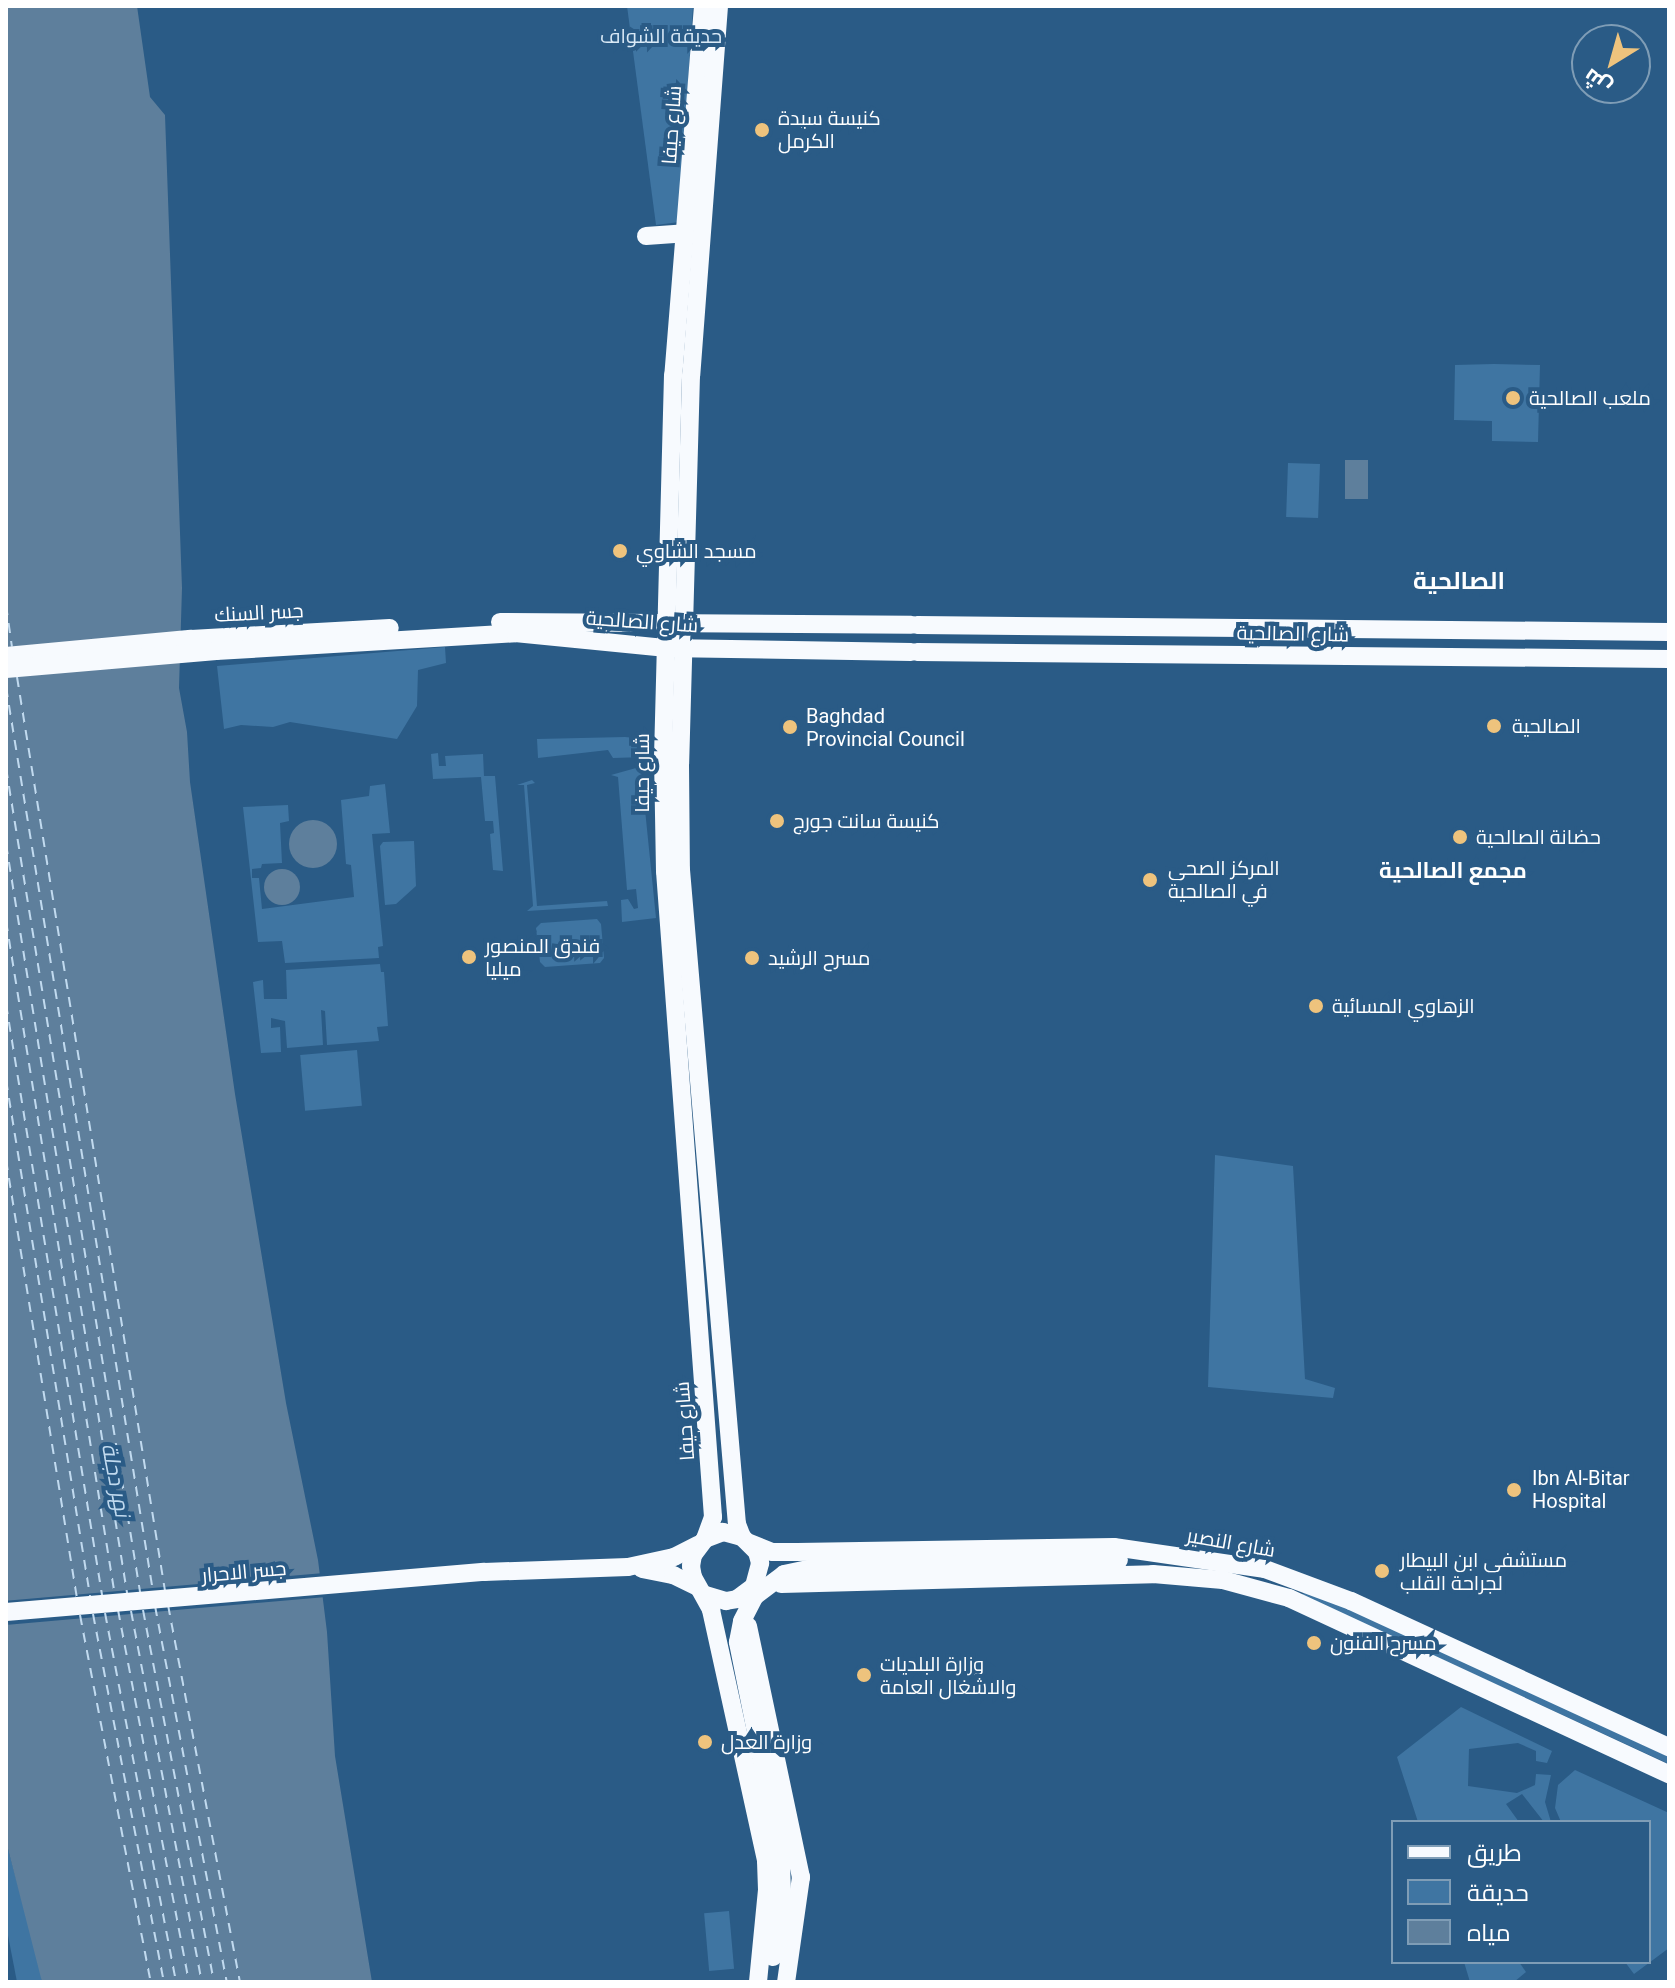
<!DOCTYPE html>
<meta charset="utf-8">
<style>
body{margin:0}
#map{position:relative;width:1675px;height:1988px;overflow:hidden;background:#2a5b86;font-family:Roboto,Cairo,sans-serif}
div>[style]{position:absolute}
.green>*{inset:0;background:#3f75a2;transform-origin:0 0}
.water>*{inset:0;background:#5e7f9c;transform-origin:0 0}
.round{border-radius:50%}
.pier>*{inset:0;background:#2a5b86;transform-origin:0 0}
.ferry>*{height:2px;margin-top:-1px;transform-origin:0;background:repeating-linear-gradient(90deg,#c1daef 0 10px,transparent 0 18px)}
.major>*{height:18px;margin:-9px;padding:0 9px;transform-origin:9px;border-radius:9px;background:#f7fafe}
.major-bridge>*{height:18px;margin:-9px;padding:0 9px;transform-origin:9px;border-radius:9px;background:#f7fafe}
.dots>*{width:22px;height:22px;translate:-50% -50%;box-sizing:border-box;border:4px solid #2a5b86;border-radius:50%}
span{translate:-50% -50%;white-space:nowrap;text-align:center;line-height:1.15;-webkit-text-stroke:8px #2a5b86;paint-order:stroke}
.park-label{font-size:20px;color:#d9e9f6}
.poi-label{font-size:20px;color:#fff}
.left{translate:0 -50%;text-align:left}
.street-label{font-size:20px;color:#fff}
.neighbourhood-label{font-size:22px;color:#fff;font-weight:700}
.water-label{font-size:22px;color:#c1daef;font-style:italic}
.quarter-label{font-size:24px;color:#fff;font-weight:700}
.frame{position:absolute;inset:0;border:8px solid #fff;pointer-events:none}
.legend{position:absolute;left:1391px;top:1820px;width:260px;height:144px;box-sizing:border-box;background:#2a5b86;border:2px solid #7f9db6;margin:0;padding:10px 14px;list-style:none;font-size:24px;color:#fff}
.legend li{display:flex;align-items:center;gap:16px;height:40px}
.legend b{width:40px;border:2px solid #7f9db6}
.north{position:absolute;left:1571px;top:24px;width:80px;height:80px;box-sizing:border-box;background:#2a5b86;border:2px solid #7f9db6;border-radius:50%;rotate:217deg;font-size:22px;font-weight:700;line-height:32px;text-align:center;color:#fff}
.north::after{content:'';display:block;margin:auto;width:28px;height:36px;background:#eec37d;clip-path:polygon(50% 0,100% 100%,50% 72%,0 100%)}
</style>
<div id="map">
<div class="green">
<div style="clip-path:polygon(627px 6px,693px 6px,679px 222px,656px 225px)"></div>
<div style="clip-path:polygon(1494px 364px,1540px 365px,1538px 442px,1492px 441px,1492px 421px,1454px 420px,1455px 365px)"></div>
<div style="left:1288px;top:463px;width:32px;height:54px;rotate:2deg"></div>
<div style="clip-path:polygon(445px 647px,446px 663px,418px 670px,417px 706px,397px 739px,290px 722px,273px 727px,241px 725px,224px 729px,217px 666px)"></div>
<div style="clip-path:polygon(625px 737px,645px 739px,645px 757px,613px 758px,608px 750px,538px 758px,537px 739px)"></div>
<div style="clip-path:polygon(438px 753px,439px 766px,446px 766px,445px 756px,483px 754px,484px 776px,495px 776px,503px 871px,493px 870px,490px 834px,494px 833px,493px 821px,485px 821px,481px 777px,433px 779px,431px 754px)"></div>
<div style="clip-path:polygon(636px 768px,641px 770px,656px 918px,622px 922px,621px 900px,628px 899px,634px 909px,638px 908px,636px 889px,627px 890px,618px 777px,611px 775px)"></div>
<div style="clip-path:polygon(532px 780px,535px 783px,527px 785px,537px 906px,607px 901px,608px 906px,527px 911px,533px 906px,524px 785px,517px 785px)"></div>
<div style="clip-path:polygon(385px 784px,390px 833px,372px 834px,383px 946px,378px 947px,379px 958px,285px 963px,282px 941px,258px 942px,243px 807px,288px 805px,289px 821px,280px 823px,282px 863px,262px 864px,261px 868px,252px 869px,252px 878px,259px 878px,262px 909px,354px 897px,351px 865px,346px 864px,341px 800px,369px 796px,370px 786px)"></div>
<div style="clip-path:polygon(414px 841px,416px 886px,396px 904px,385px 905px,380px 846px,383px 842px)"></div>
<div style="clip-path:polygon(597px 919px,601px 924px,604px 958px,600px 963px,545px 967px,540px 962px,536px 928px,541px 923px)"></div>
<div style="clip-path:polygon(380px 964px,381px 972px,384px 972px,388px 1026px,377px 1027px,379px 1041px,327px 1045px,325px 1011px,321px 1010px,323px 1045px,287px 1048px,285px 1021px,271px 1018px,271px 1028px,280px 1027px,281px 1052px,261px 1053px,253px 982px,263px 980px,264px 999px,287px 999px,286px 970px)"></div>
<div style="left:357px;top:1050px;width:56px;height:57px;rotate:85deg"></div>
<div style="clip-path:polygon(1215px 1155px,1293px 1166px,1305px 1379px,1335px 1388px,1333px 1398px,1208px 1387px)"></div>
<div style="clip-path:polygon(1308px 1589px,1669px 1757px,1669px 1764px,1302px 1595px)"></div>
<div style="clip-path:polygon(1461px 1707px,1552px 1751px,1547px 1763px,1536px 1761px,1536px 1751px,1518px 1743px,1469px 1749px,1468px 1786px,1517px 1793px,1535px 1785px,1536px 1774px,1551px 1775px,1545px 1802px,1551px 1822px,1544px 1822px,1522px 1794px,1506px 1804px,1519px 1822px,1418px 1822px,1397px 1757px)"></div>
<div style="clip-path:polygon(1575px 1770px,1669px 1813px,1669px 1948px,1634px 1974px,1625px 1962px,1649px 1962px,1649px 1822px,1561px 1822px,1555px 1808px,1558px 1785px)"></div>
<div style="clip-path:polygon(6px 1841px,40px 1968px,42px 1982px,17px 1982px,6px 1925px)"></div>
<div style="left:729px;top:1911px;width:58px;height:25px;rotate:85deg"></div>
<div style="clip-path:polygon(1464px 1962px,1519px 1962px,1526px 1972px,1514px 1982px,1470px 1982px)"></div>
</div>
<div class="water">
<div style="clip-path:polygon(6px 6px,137px 6px,150px 97px,165px 115px,182px 588px,179px 688px,187px 732px,190px 782px,235px 1094px,286px 1403px,318px 1560px,327px 1632px,335px 1756px,372px 1982px,42px 1982px,6px 1841px)"></div>
<div style="left:1345px;top:460px;width:23px;height:39px"></div>
<div class="round" style="left:289px;top:820px;width:48px;height:48px"></div>
<div class="round" style="left:264px;top:869px;width:36px;height:36px"></div>
</div>
<div class="pier">
<div style="left:324px;top:1573px;width:24px;height:319px;rotate:85deg"></div>
</div>
<div class="ferry">
<div style="left:6px;top:605px;width:42px;rotate:81.9deg"></div>
<div style="left:17px;top:677px;width:926px;rotate:80.8deg"></div>
<div style="left:6px;top:687px;width:917px;rotate:80.77deg"></div>
<div style="left:6px;top:768px;width:835px;rotate:80.76deg"></div>
<div style="left:6px;top:844px;width:759px;rotate:80.82deg"></div>
<div style="left:6px;top:921px;width:684px;rotate:80.83deg"></div>
<div style="left:6px;top:1004px;width:599px;rotate:80.77deg"></div>
<div style="left:6px;top:1080px;width:523px;rotate:80.75deg"></div>
<div style="left:6px;top:1160px;width:443px;rotate:80.8deg"></div>
<div style="left:168px;top:1605px;width:384px;rotate:79.2deg"></div>
<div style="left:155px;top:1606px;width:383px;rotate:79.2deg"></div>
<div style="left:118px;top:1610px;width:379px;rotate:79.2deg"></div>
<div style="left:143px;top:1610px;width:379px;rotate:79.2deg"></div>
<div style="left:131px;top:1611px;width:378px;rotate:79.2deg"></div>
<div style="left:105px;top:1613px;width:376px;rotate:79.1deg"></div>
<div style="left:93px;top:1614px;width:375px;rotate:79.1deg"></div>
<div style="left:80px;top:1615px;width:374px;rotate:79.1deg"></div>
</div>
<div class="major">
<div style="left:703px;top:6px;width:370px;rotate:94.6deg"></div>
<div style="left:673px;top:375px;width:382px;rotate:91.5deg"></div>
<div style="left:663px;top:757px;width:114px;rotate:89deg"></div>
<div style="left:665px;top:871px;width:648px;rotate:85.75deg"></div>
<div style="left:713px;top:1517px;width:23px;rotate:110deg"></div>
<div style="left:719px;top:6px;width:370px;rotate:94.3deg"></div>
<div style="left:691px;top:375px;width:389px;rotate:91.6deg"></div>
<div style="left:680px;top:764px;width:106px;rotate:89.5deg"></div>
<div style="left:681px;top:870px;width:656px;rotate:85.11deg"></div>
<div style="left:737px;top:1524px;width:14px;rotate:69deg"></div>
<div style="left:646px;top:236px;width:39px;rotate:-4deg"></div>
<div style="left:500px;top:622px;width:411px;rotate:0.4deg"></div>
<div style="left:917px;top:625px;width:752px;rotate:0.53deg"></div>
<div style="left:917px;top:652px;width:752px;rotate:0.53deg"></div>
<div style="left:6px;top:656px;width:186px;rotate:-5.3deg"></div>
<div style="left:191px;top:639px;width:199px;rotate:-3.2deg"></div>
<div style="left:6px;top:669px;width:211px;rotate:-4.9deg"></div>
<div style="left:216px;top:651px;width:300px;rotate:-3.4deg"></div>
<div style="left:515px;top:633px;width:150px;rotate:5.7deg"></div>
<div style="left:664px;top:648px;width:247px;rotate:0.9deg"></div>
<div style="left:750px;top:1543px;width:24px;rotate:22deg"></div>
<div style="left:772px;top:1552px;width:25px"></div>
<div style="left:797px;top:1552px;width:317px;rotate:-0.9deg"></div>
<div style="left:1114px;top:1547px;width:153px;rotate:8.3deg"></div>
<div style="left:1265px;top:1569px;width:92px;rotate:20.4deg"></div>
<div style="left:1351px;top:1601px;width:350px;rotate:24.7deg"></div>
<div style="left:642px;top:1569px;width:32px;rotate:11deg"></div>
<div style="left:673px;top:1575px;width:28px;rotate:26deg"></div>
<div style="left:781px;top:1584px;width:372px;rotate:-1.5deg"></div>
<div style="left:1153px;top:1574px;width:70px;rotate:4.9deg"></div>
<div style="left:1223px;top:1580px;width:68px;rotate:15.3deg"></div>
<div style="left:1289px;top:1598px;width:419px;rotate:24.9deg"></div>
<div style="left:706px;top:1595px;width:21px;rotate:17deg"></div>
<div style="left:726px;top:1601px;width:11px;rotate:-10deg"></div>
<div style="left:737px;top:1599px;width:21px;rotate:-37deg"></div>
<div style="left:754px;top:1586px;width:24px;rotate:-75deg"></div>
<div style="left:760px;top:1563px;width:11px;rotate:-105deg"></div>
<div style="left:757px;top:1552px;width:21px;rotate:-135deg"></div>
<div style="left:742px;top:1537px;width:20px;rotate:-165deg"></div>
<div style="left:723px;top:1532px;width:19px;rotate:159deg"></div>
<div style="left:705px;top:1539px;width:20px;rotate:127deg"></div>
<div style="left:693px;top:1555px;width:11px;rotate:100deg"></div>
<div style="left:691px;top:1566px;width:11px;rotate:80deg"></div>
<div style="left:693px;top:1577px;width:38px;rotate:61deg"></div>
<div style="left:711px;top:1610px;width:257px;rotate:77.6deg"></div>
<div style="left:766px;top:1861px;width:29px;rotate:88deg"></div>
<div style="left:767px;top:1890px;width:92px;rotate:95.6deg"></div>
<div style="left:6px;top:1612px;width:480px;rotate:-4.8deg"></div>
<div style="left:484px;top:1572px;width:144px;rotate:-2deg"></div>
<div style="left:628px;top:1567px;width:47px;rotate:-12.3deg"></div>
<div style="left:674px;top:1557px;width:27px;rotate:-27deg"></div>
<div style="left:748px;top:1626px;width:257px;rotate:78.1deg"></div>
<div style="left:801px;top:1877px;width:106px;rotate:98.1deg"></div>
</div>
<div class="major-bridge">
<div style="left:773px;top:1957px;width:66px;rotate:-82.1deg"></div>
<div style="left:782px;top:1892px;width:36px;rotate:-92deg"></div>
<div style="left:781px;top:1856px;width:218px;rotate:-101.4deg"></div>
<div style="left:738px;top:1642px;width:21px;rotate:-79deg"></div>
<div style="left:742px;top:1621px;width:28px;rotate:-63deg"></div>
<div style="left:755px;top:1596px;width:36px;rotate:-37deg"></div>
<div style="left:784px;top:1574px;width:29px;rotate:-12deg"></div>
<div style="left:812px;top:1568px;width:307px;rotate:-1.5deg"></div>
</div>
<div class="dots">
<div style="left:762px;top:130px;background:#eec37d"></div>
<div style="left:1513px;top:398px;background:#eec37d"></div>
<div style="left:620px;top:551px;background:#eec37d"></div>
<div style="left:1494px;top:726px;background:#eec37d"></div>
<div style="left:790px;top:727px;background:#eec37d"></div>
<div style="left:777px;top:821px;background:#eec37d"></div>
<div style="left:1460px;top:837px;background:#eec37d"></div>
<div style="left:1150px;top:880px;background:#eec37d"></div>
<div style="left:469px;top:957px;background:#eec37d"></div>
<div style="left:752px;top:958px;background:#eec37d"></div>
<div style="left:1316px;top:1006px;background:#eec37d"></div>
<div style="left:1514px;top:1490px;background:#eec37d"></div>
<div style="left:1382px;top:1571px;background:#eec37d"></div>
<div style="left:1314px;top:1643px;background:#eec37d"></div>
<div style="left:864px;top:1675px;background:#eec37d"></div>
<div style="left:705px;top:1742px;background:#eec37d"></div>
</div>
<div class="park-label">
<span style="left:661px;top:36px">حديقة الشواف</span>
</div>
<div class="poi-label">
<span class="left" style="left:778px;top:130px">كنيسة سيدة<br>الكرمل</span>
<span class="left" style="left:1529px;top:398px">ملعب الصالحية</span>
<span class="left" style="left:636px;top:551px">مسجد الشاوي</span>
<span class="left" style="left:806px;top:728px">Baghdad<br>Provincial Council</span>
<span class="left" style="left:1512px;top:726px">الصالحية</span>
<span class="left" style="left:793px;top:821px">كنيسة سانت جورج</span>
<span class="left" style="left:1476px;top:837px">حضانة الصالحية</span>
<span class="left" style="left:1168px;top:880px">المركز الصحي<br>في الصالحية</span>
<span class="left" style="left:485px;top:958px">فندق المنصور<br>ميليا</span>
<span class="left" style="left:768px;top:958px">مسرح الرشيد</span>
<span class="left" style="left:1332px;top:1006px">الزهاوي المسائية</span>
<span class="left" style="left:1532px;top:1490px">Ibn Al-Bitar<br>Hospital</span>
<span class="left" style="left:1400px;top:1572px">مستشفى ابن البيطار<br>لجراحة القلب</span>
<span class="left" style="left:1330px;top:1643px">مسرح الفنون</span>
<span class="left" style="left:880px;top:1676px">وزارة البلديات<br>والاشغال العامة</span>
<span class="left" style="left:721px;top:1742px">وزارة العدل</span>
</div>
<div class="street-label">
<span style="left:672px;top:125px;rotate:-86deg">شارع حيفا</span>
<span style="left:259px;top:613px;rotate:-3deg">جسر السنك</span>
<span style="left:642px;top:622px;rotate:4deg">شارع الصالحية</span>
<span style="left:1293px;top:634px;rotate:1deg">شارع الصالحية</span>
<span style="left:642px;top:773px;rotate:-90deg">شارع حيفا</span>
<span style="left:685px;top:1421px;rotate:-94deg">شارع حيفا</span>
<span style="left:1231px;top:1543px;rotate:10deg">شارع النصیر</span>
<span style="left:244px;top:1572px;rotate:-5deg">جسر الاحرار</span>
</div>
<div class="neighbourhood-label">
<span style="left:1453px;top:871px">مجمع الصالحية</span>
</div>
<div class="water-label">
<span style="left:116px;top:1480px;rotate:79deg">نهر دجلة</span>
</div>
<div class="quarter-label">
<span style="left:1459px;top:582px">الصالحية</span>
</div>
<div class="frame"></div>
<ul class="legend">
<li><b style="height:10px;background:#f7fafe"></b>طريق</li>
<li><b style="height:22px;background:#3f75a2"></b>حديقة</li>
<li><b style="height:22px;background:#5e7f9c"></b>مياه</li>
</ul>
<div class="north">ش</div>
</div>
